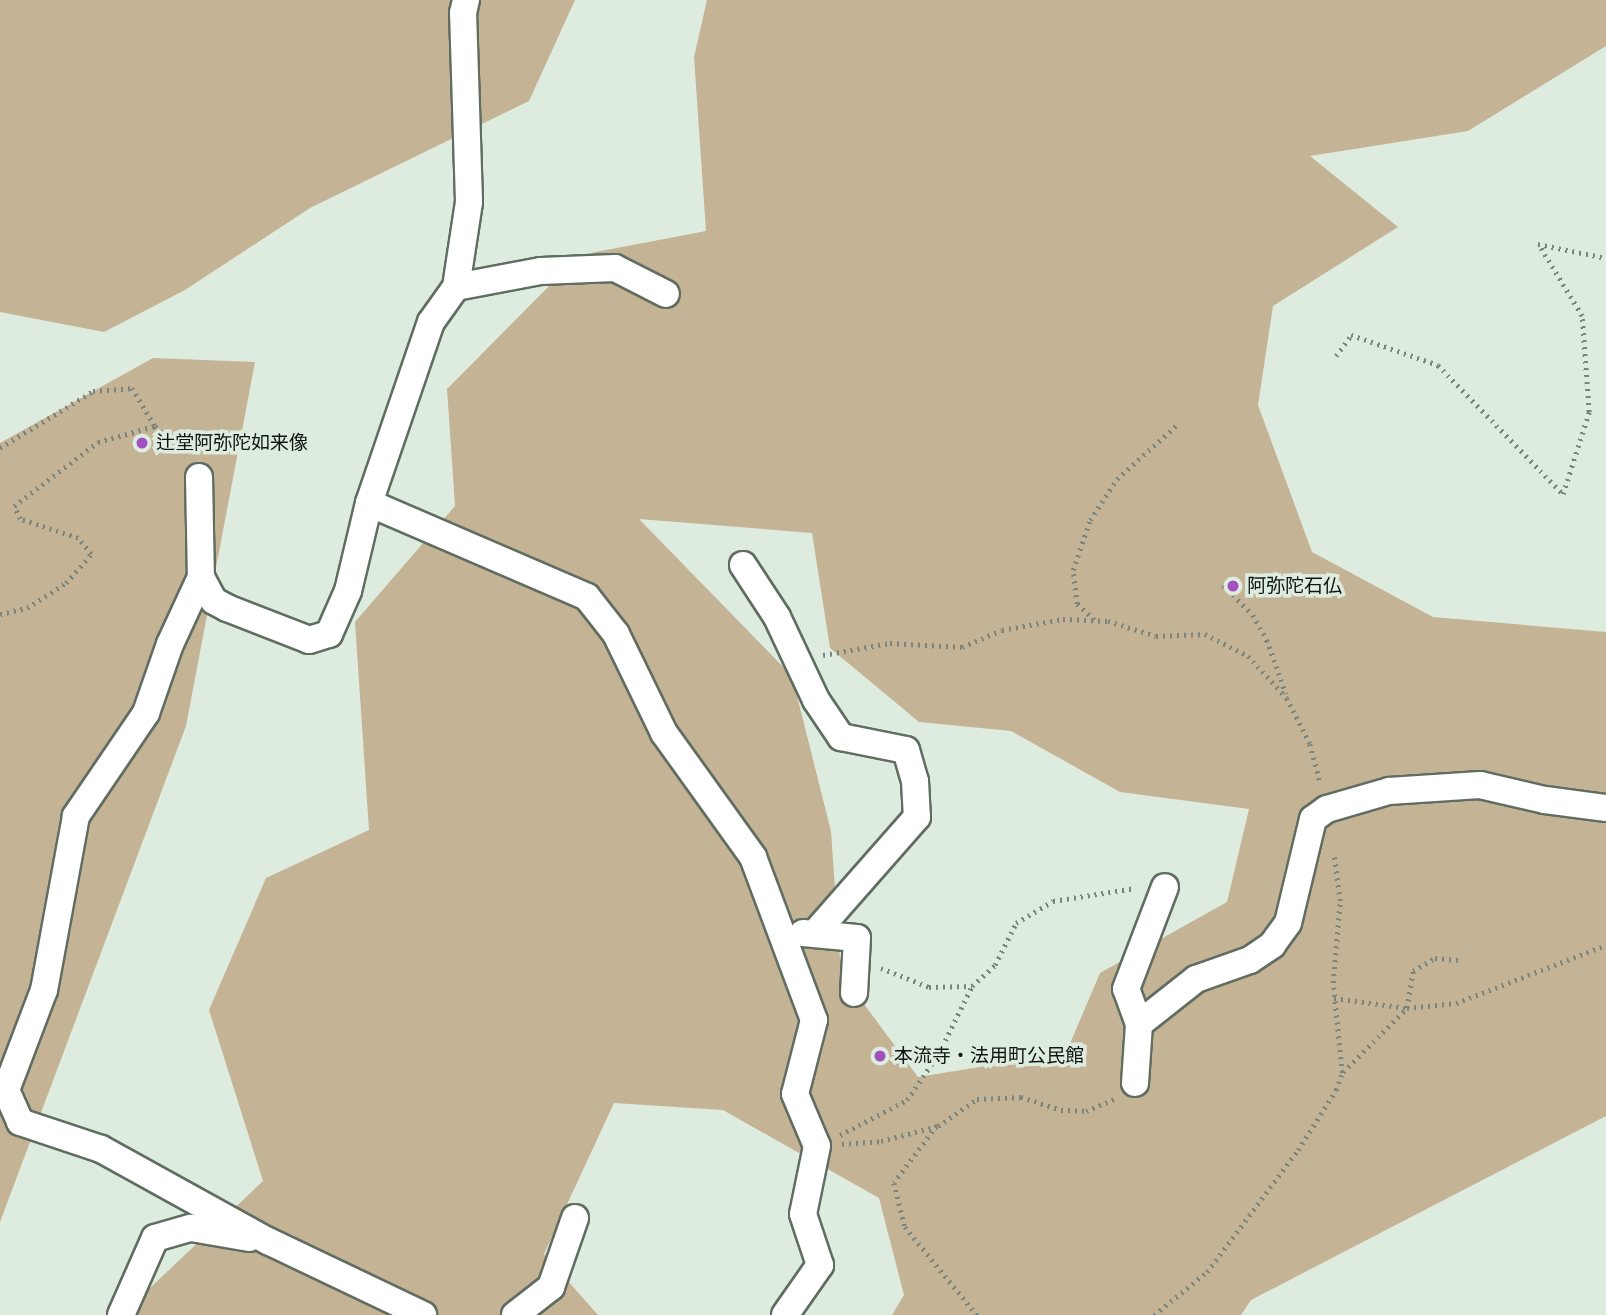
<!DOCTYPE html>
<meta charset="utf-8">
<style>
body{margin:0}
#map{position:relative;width:1606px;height:1315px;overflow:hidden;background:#deecdf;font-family:Montserrat,"Noto Sans JP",sans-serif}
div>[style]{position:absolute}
.forest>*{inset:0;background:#c5b395}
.path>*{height:4.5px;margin-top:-2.25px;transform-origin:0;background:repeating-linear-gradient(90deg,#7b857c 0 2px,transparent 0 7px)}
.roads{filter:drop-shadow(2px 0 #606d61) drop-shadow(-2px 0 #606d61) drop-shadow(0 2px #606d61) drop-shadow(0 -2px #606d61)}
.street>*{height:26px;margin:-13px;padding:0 13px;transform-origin:13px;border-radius:13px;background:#fff}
.dots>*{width:19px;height:19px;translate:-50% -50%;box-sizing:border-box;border:4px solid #deecdf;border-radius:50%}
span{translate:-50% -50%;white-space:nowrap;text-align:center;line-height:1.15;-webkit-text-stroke:7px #deecdf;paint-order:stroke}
.poi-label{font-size:19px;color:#101511}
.left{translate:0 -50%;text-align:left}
</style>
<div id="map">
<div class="forest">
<div style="clip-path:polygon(0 0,575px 0,529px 101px,310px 208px,185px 290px,104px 332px,0 312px)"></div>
<div style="clip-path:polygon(evenodd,707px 0,1606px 0,1606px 46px,1468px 131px,1310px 156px,1398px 227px,1273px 306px,1258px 405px,1312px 552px,1433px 617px,1606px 632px,1606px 1116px,1251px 1300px,1241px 1315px,892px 1315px,904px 1295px,879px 1198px,723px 1110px,614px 1103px,544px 1254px,598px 1315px,133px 1315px,132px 1305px,263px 1181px,209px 1010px,266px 878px,369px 830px,355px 622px,455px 506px,447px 389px,580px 255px,706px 231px,694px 57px,707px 0,639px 519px,812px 533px,830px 648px,919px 722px,1011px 731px,1120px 792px,1249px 809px,1227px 902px,1100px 973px,1066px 1053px,918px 1077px,841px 973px,831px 831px,792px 676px,639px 519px)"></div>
<div style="clip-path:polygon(153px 358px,255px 362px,186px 726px,0 1222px,0 443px)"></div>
</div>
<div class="path">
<div style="left:1336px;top:356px;width:26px;rotate:-54deg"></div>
<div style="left:1351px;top:335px;width:92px;rotate:19deg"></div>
<div style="left:1438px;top:365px;width:180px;rotate:45.9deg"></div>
<div style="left:1563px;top:494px;width:86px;rotate:-72.4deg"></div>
<div style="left:1589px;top:412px;width:96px;rotate:-94.2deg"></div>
<div style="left:1582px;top:316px;width:84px;rotate:-121.4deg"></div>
<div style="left:1538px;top:244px;width:69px;rotate:11.6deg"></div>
<div style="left:0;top:448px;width:109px;rotate:-31.5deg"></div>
<div style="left:93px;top:391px;width:39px;rotate:-4deg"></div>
<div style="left:132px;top:388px;width:44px;rotate:58.8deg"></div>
<div style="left:155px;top:426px;width:42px;rotate:43.1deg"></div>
<div style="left:1223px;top:585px;width:42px;rotate:45deg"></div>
<div style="left:1253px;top:615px;width:29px;rotate:61deg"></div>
<div style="left:1267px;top:640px;width:57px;rotate:70.6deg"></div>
<div style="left:0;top:614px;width:28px;rotate:-13deg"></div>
<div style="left:27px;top:608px;width:46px;rotate:-32.7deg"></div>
<div style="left:66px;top:583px;width:38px;rotate:-49deg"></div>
<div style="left:91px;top:554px;width:21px;rotate:-129deg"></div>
<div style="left:78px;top:538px;width:61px;rotate:-161.9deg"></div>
<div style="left:20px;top:519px;width:14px;rotate:-115deg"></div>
<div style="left:14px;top:506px;width:106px;rotate:-37.3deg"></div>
<div style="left:98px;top:442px;width:59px;rotate:-15.7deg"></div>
<div style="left:1094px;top:620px;width:23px;rotate:-137deg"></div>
<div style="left:1077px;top:604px;width:34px;rotate:-97deg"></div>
<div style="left:1073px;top:570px;width:53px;rotate:-71.2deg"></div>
<div style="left:1090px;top:520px;width:49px;rotate:-56.6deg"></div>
<div style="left:1117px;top:479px;width:84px;rotate:-42.1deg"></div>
<div style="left:823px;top:655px;width:68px;rotate:-10.2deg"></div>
<div style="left:890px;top:643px;width:72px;rotate:3.2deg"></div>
<div style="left:962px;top:647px;width:43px;rotate:-23deg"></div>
<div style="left:1002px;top:630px;width:62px;rotate:-10.2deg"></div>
<div style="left:1063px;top:619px;width:45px;rotate:2.5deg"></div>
<div style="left:1108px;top:621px;width:50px;rotate:17.4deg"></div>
<div style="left:1156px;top:636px;width:49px;rotate:-2.3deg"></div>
<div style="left:1205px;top:634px;width:48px;rotate:27.1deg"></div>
<div style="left:1248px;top:656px;width:57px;rotate:47.1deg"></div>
<div style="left:1287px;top:698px;width:51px;rotate:63.4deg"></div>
<div style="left:1310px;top:744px;width:39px;rotate:75deg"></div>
<div style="left:881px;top:968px;width:52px;rotate:21.6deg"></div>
<div style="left:929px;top:987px;width:43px;rotate:-1.3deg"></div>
<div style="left:972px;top:986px;width:31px;rotate:-42deg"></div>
<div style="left:995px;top:965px;width:47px;rotate:-63.4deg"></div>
<div style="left:1016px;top:923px;width:43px;rotate:-30.7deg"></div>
<div style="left:1053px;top:901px;width:83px;rotate:-9deg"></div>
<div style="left:1334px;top:998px;width:74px;rotate:7.8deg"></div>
<div style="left:1407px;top:1008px;width:49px;rotate:-5.8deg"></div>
<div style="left:1456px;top:1003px;width:161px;rotate:-21.1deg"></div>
<div style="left:1343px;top:1072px;width:91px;rotate:-45deg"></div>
<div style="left:1407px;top:1008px;width:37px;rotate:-81deg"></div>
<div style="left:1413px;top:971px;width:26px;rotate:-31deg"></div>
<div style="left:1435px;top:958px;width:23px;rotate:5deg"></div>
<div style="left:937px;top:1126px;width:71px;rotate:127deg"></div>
<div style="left:894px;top:1183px;width:45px;rotate:76deg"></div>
<div style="left:905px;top:1227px;width:114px;rotate:50.7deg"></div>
<div style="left:840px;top:1135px;width:76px;rotate:-27.6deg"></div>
<div style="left:907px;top:1100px;width:57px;rotate:-55.8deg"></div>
<div style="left:939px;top:1053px;width:75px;rotate:-63.8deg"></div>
<div style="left:842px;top:1144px;width:39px;rotate:-4deg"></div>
<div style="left:881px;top:1141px;width:59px;rotate:-14.7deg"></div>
<div style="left:938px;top:1126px;width:47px;rotate:-34.7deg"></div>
<div style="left:977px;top:1099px;width:44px;rotate:-2.6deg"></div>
<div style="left:1021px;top:1097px;width:42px;rotate:18deg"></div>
<div style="left:1061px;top:1110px;width:25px;rotate:2deg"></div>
<div style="left:1086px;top:1111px;width:33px;rotate:-23deg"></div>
<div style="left:1154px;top:1315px;width:68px;rotate:-39.1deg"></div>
<div style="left:1207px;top:1272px;width:152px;rotate:-53.3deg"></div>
<div style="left:1298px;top:1150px;width:71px;rotate:-57.7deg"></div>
<div style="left:1336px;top:1090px;width:18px;rotate:-71deg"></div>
<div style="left:1342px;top:1073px;width:90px;rotate:-95.7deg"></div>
<div style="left:1333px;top:983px;width:82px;rotate:-85.1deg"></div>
<div style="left:1340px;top:901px;width:45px;rotate:-97.6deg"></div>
</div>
<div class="roads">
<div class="street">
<div style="left:456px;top:287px;width:86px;rotate:-10.7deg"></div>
<div style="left:541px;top:271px;width:74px;rotate:-2.3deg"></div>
<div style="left:615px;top:268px;width:57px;rotate:27deg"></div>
<div style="left:199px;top:477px;width:100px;rotate:88.9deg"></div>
<div style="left:201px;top:577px;width:74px;rotate:114.8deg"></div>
<div style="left:170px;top:644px;width:73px;rotate:109.2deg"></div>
<div style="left:146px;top:713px;width:125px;rotate:124.2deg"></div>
<div style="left:76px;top:816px;width:177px;rotate:100.4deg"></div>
<div style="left:44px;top:990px;width:107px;rotate:110.8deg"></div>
<div style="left:6px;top:1090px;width:35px;rotate:66deg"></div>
<div style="left:20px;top:1122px;width:85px;rotate:18.4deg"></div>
<div style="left:101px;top:1149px;width:191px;rotate:28.9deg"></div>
<div style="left:268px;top:1241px;width:172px;rotate:25.5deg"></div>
<div style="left:369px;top:503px;width:237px;rotate:23.3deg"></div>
<div style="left:587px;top:597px;width:47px;rotate:51.9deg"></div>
<div style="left:616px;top:634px;width:110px;rotate:64.1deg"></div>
<div style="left:664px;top:733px;width:153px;rotate:54.3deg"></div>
<div style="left:753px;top:857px;width:174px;rotate:69.5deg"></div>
<div style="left:814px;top:1020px;width:76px;rotate:104.4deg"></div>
<div style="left:795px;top:1094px;width:56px;rotate:67.1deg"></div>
<div style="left:817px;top:1146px;width:69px;rotate:101.6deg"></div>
<div style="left:803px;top:1214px;width:54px;rotate:71.6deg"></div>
<div style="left:820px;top:1265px;width:61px;rotate:125deg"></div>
<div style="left:743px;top:565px;width:62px;rotate:56.8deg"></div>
<div style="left:777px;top:617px;width:92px;rotate:64.8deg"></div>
<div style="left:816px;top:700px;width:45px;rotate:56deg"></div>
<div style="left:841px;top:737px;width:66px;rotate:11.3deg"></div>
<div style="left:906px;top:750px;width:32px;rotate:74deg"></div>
<div style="left:915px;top:781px;width:36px;rotate:87deg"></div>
<div style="left:917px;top:817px;width:154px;rotate:131.3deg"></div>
<div style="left:201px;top:577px;width:27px;rotate:62deg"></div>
<div style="left:214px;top:601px;width:15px;rotate:28deg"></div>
<div style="left:227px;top:608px;width:88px;rotate:21.3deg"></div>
<div style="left:309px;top:640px;width:21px;rotate:-17deg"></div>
<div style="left:329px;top:634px;width:47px;rotate:-66.2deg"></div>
<div style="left:348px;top:591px;width:90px;rotate:-76.6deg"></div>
<div style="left:369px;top:503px;width:191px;rotate:-71.1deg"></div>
<div style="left:431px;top:322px;width:43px;rotate:-54.5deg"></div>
<div style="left:456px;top:287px;width:86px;rotate:-81.3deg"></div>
<div style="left:469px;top:202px;width:189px;rotate:-91.8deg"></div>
<div style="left:463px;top:13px;width:13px;rotate:-77deg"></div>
<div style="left:803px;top:933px;width:54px;rotate:5.3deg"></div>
<div style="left:857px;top:938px;width:55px;rotate:93.1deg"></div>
<div style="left:1139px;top:1024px;width:37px;rotate:-110deg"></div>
<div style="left:1126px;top:989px;width:109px;rotate:-69.1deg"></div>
<div style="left:1135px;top:1083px;width:59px;rotate:-86.1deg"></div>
<div style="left:1139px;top:1024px;width:73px;rotate:-38.3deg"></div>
<div style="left:1196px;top:979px;width:57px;rotate:-19.4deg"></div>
<div style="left:1250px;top:960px;width:27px;rotate:-34deg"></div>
<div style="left:1272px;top:945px;width:27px;rotate:-54deg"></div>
<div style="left:1288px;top:923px;width:107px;rotate:-76.5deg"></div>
<div style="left:1313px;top:819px;width:17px;rotate:-36deg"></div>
<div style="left:1327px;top:809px;width:65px;rotate:-16.2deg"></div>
<div style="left:1389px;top:791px;width:91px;rotate:-3.8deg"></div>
<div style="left:1480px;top:785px;width:67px;rotate:13deg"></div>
<div style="left:1545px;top:800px;width:62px;rotate:7.5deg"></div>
<div style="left:121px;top:1315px;width:84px;rotate:-66.2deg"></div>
<div style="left:155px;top:1238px;width:37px;rotate:-16deg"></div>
<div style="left:191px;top:1228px;width:59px;rotate:9.8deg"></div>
<div style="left:515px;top:1315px;width:46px;rotate:-37.9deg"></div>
<div style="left:551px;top:1287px;width:73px;rotate:-70.8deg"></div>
</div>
</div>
<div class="dots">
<div style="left:142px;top:443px;background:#a250c0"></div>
<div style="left:1233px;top:586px;background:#a250c0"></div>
<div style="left:880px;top:1056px;background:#a250c0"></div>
</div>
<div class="poi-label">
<span class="left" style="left:156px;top:443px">辻堂阿弥陀如来像</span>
<span class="left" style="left:1247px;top:586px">阿弥陀石仏</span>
<span class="left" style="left:894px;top:1056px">本流寺・法用町公民館</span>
</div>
</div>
